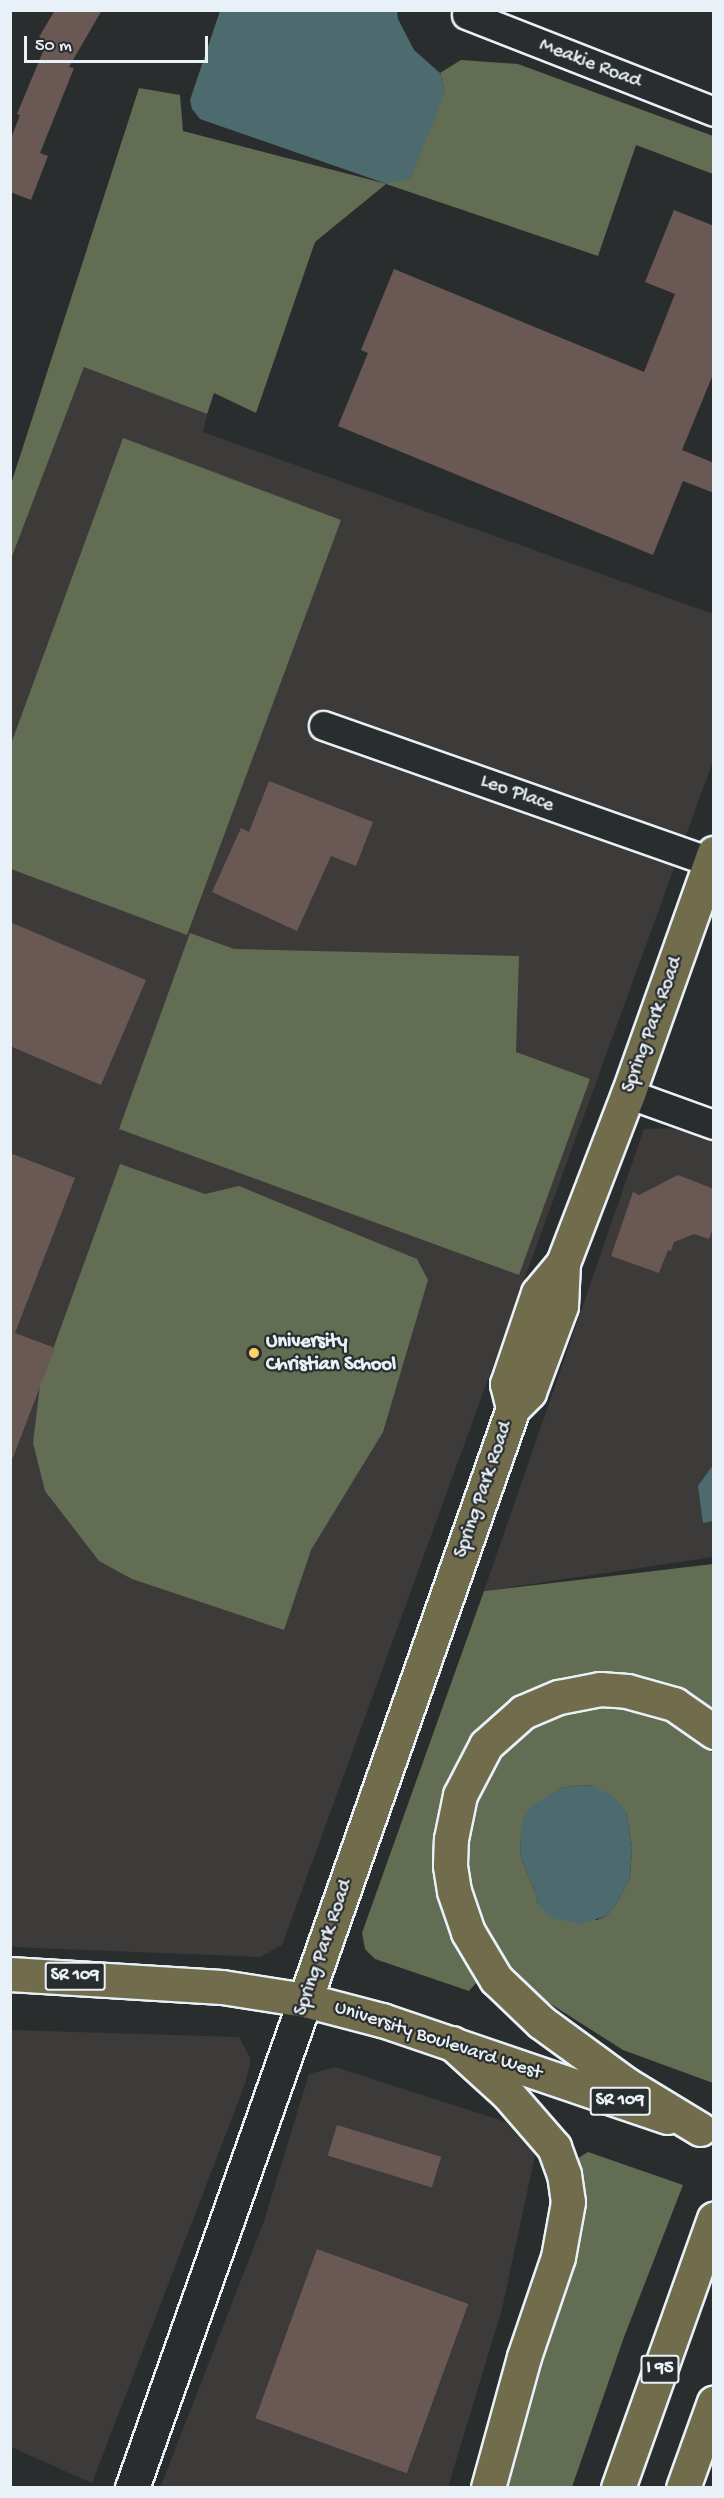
<!DOCTYPE html>
<style>
body{margin:0}
#map{position:relative;width:724px;height:2498px;overflow:hidden;background:#2a2d2e;font-family:"Gochi Hand",sans-serif}
div>[style]{position:absolute}
.built>*{inset:0;background:#3d3a3a}
.green>*{inset:0;background:#636d53}
.water>*{inset:0;background:#4d6b6e}
.building>*{inset:0;background:#6a5855;transform-origin:0 0}
.roads{filter:drop-shadow(2px 0 #e8f1f8) drop-shadow(-2px 0 #e8f1f8) drop-shadow(0 2px #e8f1f8) drop-shadow(0 -2px #e8f1f8)}
.street>*{height:28px;margin:-14px;padding:0 14px;transform-origin:14px;border-radius:14px;background:#2a2d2e}
.secondary>*{height:33px;margin:-16.5px;padding:0 16.5px;transform-origin:16.5px;border-radius:16.5px;background:#2a2d2e}
.primary>*{height:33px;margin:-16.5px;padding:0 16.5px;transform-origin:16.5px;border-radius:16.5px;background:#716c4b}
.highway>*{height:33px;margin:-16.5px;padding:0 16.5px;transform-origin:16.5px;border-radius:16.5px;background:#716c4b}
.dots>*{width:16px;height:16px;translate:-50% -50%;box-sizing:border-box;border:3px solid #2a2d2e;border-radius:50%}
span{translate:-50% -50%;white-space:nowrap;text-align:center;line-height:1.15;-webkit-text-stroke:4.5px #2a2d2e;paint-order:stroke}
.shield-label span{padding:2px 4px;background:#2a2d2e;border:2px solid;border-radius:4px;-webkit-text-stroke-width:0}
.shield-label{font-size:18px;color:#e8f1f8;font-weight:700}
.street-label{font-size:20px;color:#e8f1f8}
.poi-label{font-size:20px;color:#e8f1f8;font-weight:700}
.left{translate:0 -50%;text-align:left}
.frame{position:absolute;inset:0;border:12px solid #e8f1f8;pointer-events:none}
.scale{position:absolute;left:24px;top:36px;width:184px;height:27px;box-sizing:border-box;border:3px solid #e8f1f8;border-top:0;padding-left:8px;font-size:18px;line-height:21px;white-space:nowrap;color:#e8f1f8;-webkit-text-stroke:4px #2a2d2e;paint-order:stroke}
</style>
<div id="map">
<div class="built">
<div style="clip-path:polygon(84px 366px,207px 414px,203px 432px,713px 614px,713px 761px,282px 1945px,260px 1957px,11px 1947px,10px 559px)"></div>
<div style="clip-path:polygon(683px 1128px,713px 1139px,713px 1557px,484px 1591px,644px 1129px)"></div>
<div style="clip-path:polygon(11px 2030px,239px 2037px,251px 2060px,245px 2084px,92px 2483px,11px 2447px)"></div>
<div style="clip-path:polygon(335px 2067px,506px 2122px,535px 2155px,502px 2309px,448px 2487px,160px 2488px,264px 2221px,309px 2074px)"></div>
</div>
<div class="green">
<div style="clip-path:polygon(461px 60px,518px 64px,713px 136px,713px 174px,636px 145px,598px 256px,386px 184px,315px 242px,256px 413px,214px 393px,207px 414px,84px 367px,11px 559px,11px 484px,139px 88px,180px 95px,183px 131px,387px 184px,445px 93px,440px 73px)"></div>
<div style="clip-path:polygon(123px 438px,341px 520px,187px 935px,11px 869px,11px 744px)"></div>
<div style="clip-path:polygon(190px 933px,234px 949px,519px 956px,516px 1052px,590px 1079px,519px 1275px,119px 1129px)"></div>
<div style="clip-path:polygon(120px 1164px,205px 1194px,239px 1186px,417px 1259px,428px 1280px,383px 1432px,311px 1550px,284px 1630px,132px 1579px,99px 1561px,45px 1491px,33px 1443px,40px 1385px)"></div>
<div style="clip-path:polygon(713px 1564px,713px 1718px,609px 1673px,538px 1688px,493px 1720px,457px 1769px,433px 1838px,440px 1900px,476px 1983px,469px 1991px,375px 1959px,365px 1949px,362px 1933px,484px 1591px)"></div>
<div style="clip-path:polygon(evenodd,601px 1706px,641px 1711px,665px 1720px,698px 1740px,714px 1754px,713px 2083px,623px 2050px,546px 2001px,510px 1966px,469px 1901px,463px 1847px,472px 1801px,493px 1760px,541px 1721px,564px 1712px,601px 1706px,580px 1785px,594px 1786px,626px 1812px,632px 1847px,630px 1879px,614px 1907px,606px 1916px,597px 1920px,538px 1904px,536px 1894px,521px 1858px,520px 1839px,561px 1788px,580px 1785px)"></div>
<div style="clip-path:polygon(588px 2152px,683px 2185px,624px 2337px,572px 2487px,497px 2488px,572px 2162px)"></div>
</div>
<div class="water">
<div style="clip-path:polygon(220px 11px,397px 11px,398px 19px,414px 50px,440px 73px,445px 93px,411px 178px,387px 184px,200px 119px,192px 109px,190px 100px)"></div>
<div style="clip-path:polygon(713px 1465px,713px 1521px,703px 1523px,698px 1486px)"></div>
<div style="clip-path:polygon(580px 1785px,594px 1786px,615px 1798px,626px 1812px,632px 1847px,630px 1879px,614px 1907px,606px 1916px,581px 1924px,551px 1918px,538px 1904px,536px 1894px,521px 1858px,520px 1839px,523px 1819px,531px 1806px,561px 1788px)"></div>
</div>
<div class="building">
<div style="clip-path:polygon(55px 10px,102px 10px,69px 67px,74px 68px,40px 153px,48px 156px,31px 200px,10px 192px,10px 141px,20px 115px,17px 114px,47px 42px,39px 37px)"></div>
<div style="clip-path:polygon(674px 210px,714px 226px,714px 372px,682px 450px,714px 463px,714px 493px,683px 481px,653px 555px,338px 426px,368px 353px,361px 350px,394px 269px,644px 372px,675px 294px,645px 282px)"></div>
<div style="clip-path:polygon(269px 781px,373px 822px,356px 866px,331px 856px,297px 931px,212px 892px,241px 828px,249px 832px)"></div>
<div style="clip-path:polygon(10px 922px,146px 980px,101px 1085px,10px 1046px)"></div>
<div style="clip-path:polygon(10px 1153px,75px 1178px,15px 1333px,55px 1348px,12px 1460px)"></div>
<div style="clip-path:polygon(678px 1175px,714px 1189px,714px 1226px,709px 1239px,694px 1234px,674px 1242px,671px 1251px,668px 1250px,659px 1273px,611px 1256px,633px 1192px,639px 1195px)"></div>
<div style="left:337px;top:2125px;width:109px;height:32px;rotate:17deg"></div>
<div style="left:317px;top:2249px;width:161px;height:180px;rotate:20deg"></div>
</div>
<div class="roads">
<div class="street">
<div style="left:467px;top:15px;width:265px;rotate:21.4deg"></div>
<div style="left:324px;top:726px;width:409px;rotate:19.4deg"></div>
<div style="left:628px;top:1094px;width:91px;rotate:19.8deg"></div>
</div>
<div class="secondary">
<div style="left:132px;top:2488px;width:518px;rotate:-70.48deg"></div>
</div>
<div class="primary">
<div style="left:513px;top:1408px;width:25px;rotate:-104deg"></div>
<div style="left:507px;top:1384px;width:96px;rotate:-71.2deg"></div>
<div style="left:538px;top:1293px;width:39px;rotate:-50deg"></div>
<div style="left:10px;top:1974px;width:212px;rotate:3.5deg"></div>
<div style="left:222px;top:1987px;width:84px;rotate:8.9deg"></div>
<div style="left:305px;top:2000px;width:80px;rotate:14.6deg"></div>
<div style="left:382px;top:2020px;width:301px;rotate:18.8deg"></div>
<div style="left:305px;top:2000px;width:627px;rotate:-70.64deg"></div>
<div style="left:513px;top:1408px;width:23px;rotate:-45deg"></div>
<div style="left:529px;top:1392px;width:92px;rotate:-69.6deg"></div>
<div style="left:561px;top:1306px;width:43px;rotate:-87.3deg"></div>
<div style="left:563px;top:1263px;width:181px;rotate:-69deg"></div>
<div style="left:628px;top:1094px;width:256px;rotate:-70.4deg"></div>
</div>
<div class="highway">
<div style="left:452px;top:2043px;width:74px;rotate:42.3deg"></div>
<div style="left:507px;top:2093px;width:72px;rotate:49deg"></div>
<div style="left:554px;top:2147px;width:29px;rotate:70deg"></div>
<div style="left:564px;top:2174px;width:28px;rotate:82deg"></div>
<div style="left:568px;top:2202px;width:56px;rotate:100.3deg"></div>
<div style="left:558px;top:2257px;width:106px;rotate:108.8deg"></div>
<div style="left:524px;top:2357px;width:136px;rotate:105.4deg"></div>
<div style="left:700px;top:2129px;width:87px;rotate:-148.7deg"></div>
<div style="left:626px;top:2084px;width:105px;rotate:-143.9deg"></div>
<div style="left:541px;top:2022px;width:62px;rotate:-136.3deg"></div>
<div style="left:496px;top:1979px;width:55px;rotate:-120.8deg"></div>
<div style="left:468px;top:1932px;width:43px;rotate:-108.9deg"></div>
<div style="left:454px;top:1891px;width:26px;rotate:-99deg"></div>
<div style="left:450px;top:1865px;width:26px;rotate:-88deg"></div>
<div style="left:451px;top:1839px;width:45px;rotate:-78.4deg"></div>
<div style="left:460px;top:1795px;width:56px;rotate:-62.5deg"></div>
<div style="left:486px;top:1745px;width:50px;rotate:-41.7deg"></div>
<div style="left:523px;top:1712px;width:39px;rotate:-23deg"></div>
<div style="left:559px;top:1697px;width:42px;rotate:-11deg"></div>
<div style="left:600px;top:1689px;width:27px;rotate:4deg"></div>
<div style="left:627px;top:1691px;width:49px;rotate:15.5deg"></div>
<div style="left:674px;top:1704px;width:49px;rotate:35deg"></div>
<div style="left:618px;top:2488px;width:286px;rotate:-70.4deg"></div>
<div style="left:683px;top:2488px;width:91px;rotate:-70.2deg"></div>
</div>
</div>
<div class="dots">
<div style="left:254px;top:1353px;background:#ffd166"></div>
</div>
<div class="shield-label">
<span style="left:75px;top:1976px">SR 109</span>
<span style="left:620px;top:2101px">SR 109</span>
<span style="left:660px;top:2369px">I 95</span>
</div>
<div class="street-label">
<span style="left:590px;top:64px;rotate:21deg">Meakie Road</span>
<span style="left:517px;top:794px;rotate:20deg">Leo Place</span>
<span style="left:653px;top:1025px;rotate:-70deg">Spring Park Road</span>
<span style="left:484px;top:1490px;rotate:-71deg">Spring Park Road</span>
<span style="left:324px;top:1948px;rotate:-71deg">Spring Park Road</span>
<span style="left:438px;top:2041px;rotate:18deg">University Boulevard West</span>
</div>
<div class="poi-label">
<span class="left" style="left:266px;top:1354px">University<br>Christian School</span>
</div>
<div class="frame"></div>
<div class="scale">50 m</div>
</div>
